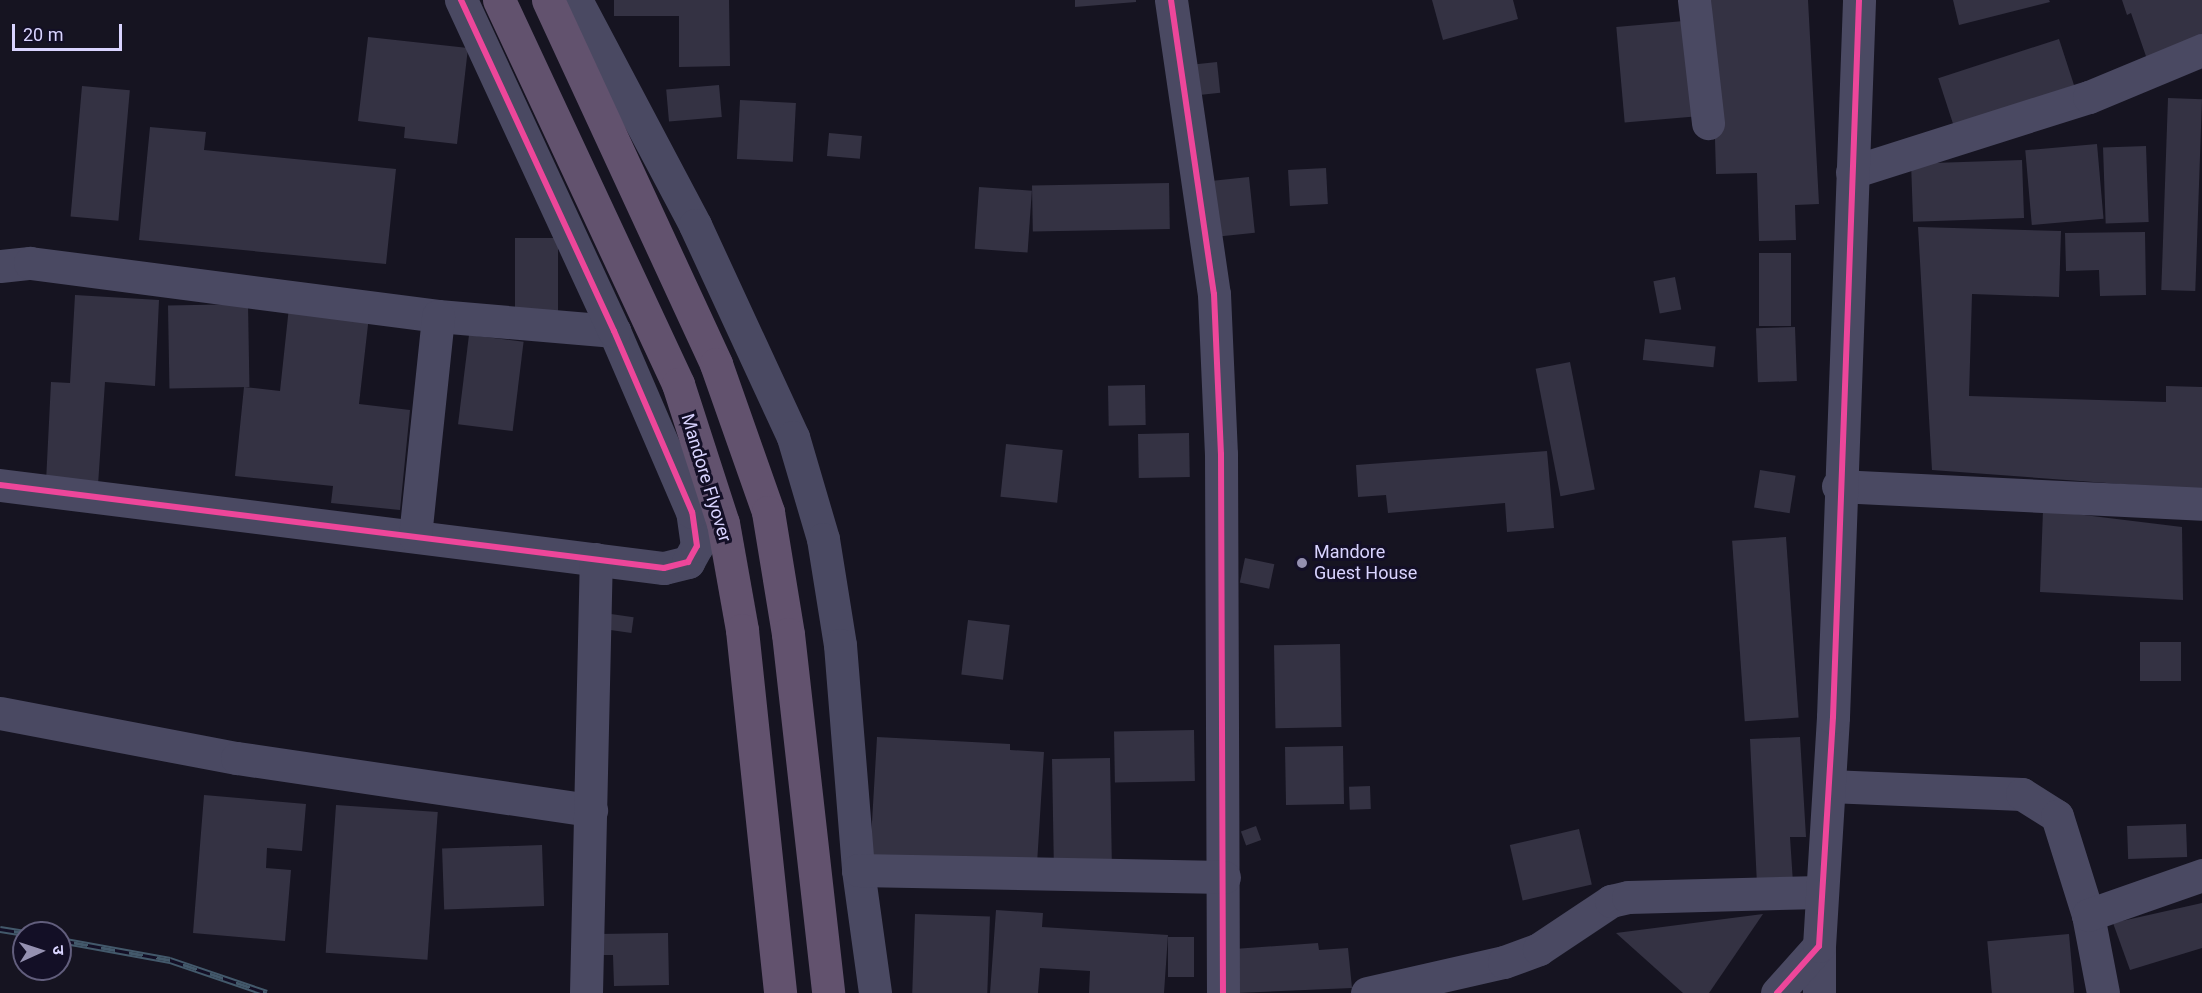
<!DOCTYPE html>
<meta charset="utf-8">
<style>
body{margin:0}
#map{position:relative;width:2202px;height:993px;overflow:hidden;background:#161421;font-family:Roboto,"Noto Sans Devanagari",sans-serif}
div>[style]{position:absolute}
.building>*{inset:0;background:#343243;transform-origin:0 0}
.minor>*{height:33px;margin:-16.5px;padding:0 16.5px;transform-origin:16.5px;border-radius:16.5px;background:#4a4962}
.tertiary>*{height:33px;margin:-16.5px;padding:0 16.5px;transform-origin:16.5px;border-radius:16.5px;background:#4a4962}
.trunk>*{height:33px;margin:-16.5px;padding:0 16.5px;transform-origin:16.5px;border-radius:16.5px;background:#62526e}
.rail>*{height:7px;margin-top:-3.5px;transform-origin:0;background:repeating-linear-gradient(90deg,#130f26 0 14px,#43596b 0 28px);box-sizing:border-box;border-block:2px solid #43596b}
.cycleway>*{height:6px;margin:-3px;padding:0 3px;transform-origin:3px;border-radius:3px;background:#ed469a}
.dots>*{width:16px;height:16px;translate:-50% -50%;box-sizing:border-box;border:3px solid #130f26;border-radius:50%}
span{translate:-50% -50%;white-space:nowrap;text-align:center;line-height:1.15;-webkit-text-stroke:6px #130f26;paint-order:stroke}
.street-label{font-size:18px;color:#d9d4ff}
.poi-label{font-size:18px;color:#d9d4ff}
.left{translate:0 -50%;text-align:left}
.north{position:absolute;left:12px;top:921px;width:60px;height:60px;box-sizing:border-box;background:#130f26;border:2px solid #625e7d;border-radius:50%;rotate:87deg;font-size:16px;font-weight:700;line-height:24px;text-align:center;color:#d9d4ff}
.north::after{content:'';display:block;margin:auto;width:21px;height:27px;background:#9591b1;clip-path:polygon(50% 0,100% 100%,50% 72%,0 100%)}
.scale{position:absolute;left:12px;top:24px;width:110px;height:27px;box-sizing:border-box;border:3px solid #d9d4ff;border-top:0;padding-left:8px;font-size:18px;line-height:21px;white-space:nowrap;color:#d9d4ff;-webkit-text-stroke:4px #130f26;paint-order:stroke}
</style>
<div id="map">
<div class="building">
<div style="clip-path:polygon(614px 0,729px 0,730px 66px,679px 67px,679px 16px,614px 16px)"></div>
<div style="clip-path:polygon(1075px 0,1136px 0,1136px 2px,1075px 7px)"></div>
<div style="clip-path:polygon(1432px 0,1513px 0,1518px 19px,1443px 40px)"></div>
<div style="clip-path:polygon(1711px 0,1808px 0,1819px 204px,1795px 205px,1796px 240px,1759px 241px,1757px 173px,1716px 174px)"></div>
<div style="clip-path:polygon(1953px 0,2049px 0,2050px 2px,1959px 25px)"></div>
<div style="clip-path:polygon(2122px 0,2202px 0,2202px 43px,2148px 62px,2131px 13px,2127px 15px)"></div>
<div style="left:1695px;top:20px;width:96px;height:79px;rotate:85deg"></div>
<div style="clip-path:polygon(368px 37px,468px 48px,457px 144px,404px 138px,405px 127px,358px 121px)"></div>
<div style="left:2059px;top:39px;width:49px;height:127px;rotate:72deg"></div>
<div style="left:1217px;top:62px;width:31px;height:40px;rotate:84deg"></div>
<div style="left:719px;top:85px;width:32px;height:53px;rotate:85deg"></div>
<div style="left:82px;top:86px;width:48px;height:131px;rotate:5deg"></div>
<div style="left:2168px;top:98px;width:34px;height:192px;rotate:2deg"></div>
<div style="left:740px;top:100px;width:56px;height:59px;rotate:3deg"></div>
<div style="clip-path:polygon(150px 127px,206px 132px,204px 150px,396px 169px,386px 264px,139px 240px)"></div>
<div style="left:829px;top:133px;width:33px;height:23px;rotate:5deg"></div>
<div style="left:2097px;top:144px;width:75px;height:72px;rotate:85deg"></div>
<div style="left:2146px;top:146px;width:76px;height:43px;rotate:88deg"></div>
<div style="left:2022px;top:160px;width:58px;height:111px;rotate:88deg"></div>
<div style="left:1326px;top:168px;width:36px;height:38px;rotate:87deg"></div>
<div style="left:1249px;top:177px;width:56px;height:36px;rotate:84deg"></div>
<div style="left:1169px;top:183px;width:46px;height:137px;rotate:89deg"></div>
<div style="left:979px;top:187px;width:53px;height:62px;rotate:4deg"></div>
<div style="clip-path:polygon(1918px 227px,2061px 231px,2059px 297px,1972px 294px,1969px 396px,2166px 402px,2166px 386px,2202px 387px,2202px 490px,1932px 470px)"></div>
<div style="clip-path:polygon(2145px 232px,2146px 295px,2100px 296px,2099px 270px,2066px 271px,2065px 233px)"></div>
<div style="left:515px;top:238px;width:43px;height:73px"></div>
<div style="left:1759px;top:253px;width:32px;height:73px"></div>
<div style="left:1675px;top:277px;width:33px;height:22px;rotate:79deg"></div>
<div style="clip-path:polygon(75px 295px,159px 300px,155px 386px,105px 382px,98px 485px,46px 482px,51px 382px,70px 383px)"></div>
<div style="left:248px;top:304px;width:83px;height:80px;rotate:89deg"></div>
<div style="clip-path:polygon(289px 307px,369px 316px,359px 404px,410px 410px,400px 510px,331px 503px,333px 486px,235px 476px,244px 387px,280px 391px)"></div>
<div style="left:1795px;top:327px;width:54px;height:39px;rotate:88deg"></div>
<div style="left:469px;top:335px;width:55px;height:90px;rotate:7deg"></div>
<div style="left:1645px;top:339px;width:71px;height:21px;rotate:6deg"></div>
<div style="left:1570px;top:362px;width:130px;height:35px;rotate:79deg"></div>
<div style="left:1145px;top:385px;width:40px;height:37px;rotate:89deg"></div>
<div style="left:1189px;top:433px;width:44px;height:51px;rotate:89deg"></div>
<div style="left:1006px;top:444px;width:57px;height:53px;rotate:6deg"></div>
<div style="clip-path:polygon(1547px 451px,1554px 528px,1507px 532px,1505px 503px,1388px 513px,1386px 495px,1358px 497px,1356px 465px)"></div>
<div style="left:1760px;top:470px;width:36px;height:38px;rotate:9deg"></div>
<div style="clip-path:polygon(2043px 510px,2182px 527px,2183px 600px,2040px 592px)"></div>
<div style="left:1786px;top:537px;width:181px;height:54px;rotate:86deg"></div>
<div style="left:1245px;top:558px;width:30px;height:25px;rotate:12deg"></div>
<div style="left:597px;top:612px;width:37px;height:16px;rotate:8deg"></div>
<div style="left:968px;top:620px;width:42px;height:55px;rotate:7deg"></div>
<div style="left:2140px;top:642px;width:41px;height:39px"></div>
<div style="left:1340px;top:644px;width:83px;height:66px;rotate:89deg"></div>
<div style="left:1194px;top:730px;width:51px;height:80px;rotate:89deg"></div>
<div style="clip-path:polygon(877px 737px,1010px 744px,1010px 750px,1044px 752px,1037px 864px,870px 856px)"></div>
<div style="clip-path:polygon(1800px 737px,1806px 837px,1790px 837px,1793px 883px,1757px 885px,1750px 739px)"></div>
<div style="left:1343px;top:746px;width:58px;height:58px;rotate:89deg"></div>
<div style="left:1110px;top:758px;width:105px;height:58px;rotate:89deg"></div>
<div style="left:1370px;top:786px;width:23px;height:21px;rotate:88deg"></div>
<div style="clip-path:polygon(204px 795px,306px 804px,302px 851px,267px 848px,266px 868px,291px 870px,285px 941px,193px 933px)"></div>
<div style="left:336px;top:805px;width:102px;height:148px;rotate:4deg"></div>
<div style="left:2186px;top:824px;width:33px;height:59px;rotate:88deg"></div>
<div style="left:1256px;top:826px;width:15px;height:16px;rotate:70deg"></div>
<div style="left:1579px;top:829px;width:57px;height:71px;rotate:77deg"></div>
<div style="left:542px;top:845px;width:61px;height:100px;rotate:88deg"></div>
<div style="clip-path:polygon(2202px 903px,2202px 948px,2130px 970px,2113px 923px)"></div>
<div style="clip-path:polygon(996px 910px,1043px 913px,1042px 927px,1168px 935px,1164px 993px,1089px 993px,1090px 971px,1040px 968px,1038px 993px,990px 993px)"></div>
<div style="left:915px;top:914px;width:75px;height:79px;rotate:2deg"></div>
<div style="clip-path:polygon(1763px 914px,1709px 993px,1683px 993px,1616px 933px)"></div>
<div style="clip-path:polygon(668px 933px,669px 985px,614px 986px,613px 955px,599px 955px,598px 934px)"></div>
<div style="left:2069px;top:934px;width:59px;height:82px;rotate:85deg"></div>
<div style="left:1168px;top:937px;width:26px;height:40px"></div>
<div style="clip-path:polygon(1318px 943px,1319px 950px,1348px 948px,1352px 988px,1237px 993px,1234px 949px)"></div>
</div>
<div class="minor">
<div style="left:576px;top:0;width:255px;rotate:62.1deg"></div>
<div style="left:695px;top:225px;width:234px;rotate:65.2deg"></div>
<div style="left:793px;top:437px;width:106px;rotate:73.6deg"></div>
<div style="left:823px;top:539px;width:107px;rotate:80.9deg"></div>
<div style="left:840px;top:645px;width:226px;rotate:85.4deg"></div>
<div style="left:858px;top:870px;width:124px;rotate:82.1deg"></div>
<div style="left:1171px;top:0;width:297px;rotate:81.7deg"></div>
<div style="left:1214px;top:294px;width:160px;rotate:87.5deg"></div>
<div style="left:1221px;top:454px;width:539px;rotate:89.79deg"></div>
<div style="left:1694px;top:0;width:124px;rotate:83.5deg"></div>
<div style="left:1852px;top:172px;width:249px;rotate:-17.6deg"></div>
<div style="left:2089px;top:97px;width:122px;rotate:-22.6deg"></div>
<div style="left:0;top:266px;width:30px;rotate:-6deg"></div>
<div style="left:30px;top:263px;width:411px;rotate:7.4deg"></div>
<div style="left:438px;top:316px;width:177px;rotate:4.9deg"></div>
<div style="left:0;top:485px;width:669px;rotate:7.13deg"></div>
<div style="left:664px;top:568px;width:25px;rotate:-14deg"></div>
<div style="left:688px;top:562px;width:18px;rotate:-61deg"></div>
<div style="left:697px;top:546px;width:34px;rotate:-98deg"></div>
<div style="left:692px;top:512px;width:197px;rotate:-113.3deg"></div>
<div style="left:614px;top:331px;width:365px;rotate:-114.8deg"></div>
<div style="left:1838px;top:486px;width:364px;rotate:2.8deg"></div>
<div style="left:415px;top:536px;width:221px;rotate:-84deg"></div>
<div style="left:0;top:713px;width:241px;rotate:10.8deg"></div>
<div style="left:237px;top:758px;width:358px;rotate:8.4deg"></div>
<div style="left:1829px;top:786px;width:193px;rotate:2.4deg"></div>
<div style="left:2022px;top:794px;width:41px;rotate:32.2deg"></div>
<div style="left:2057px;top:816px;width:104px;rotate:72.6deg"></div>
<div style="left:2088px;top:915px;width:79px;rotate:79.1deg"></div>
<div style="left:858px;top:870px;width:366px;rotate:1.1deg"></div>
<div style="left:2088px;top:915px;width:121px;rotate:-19.3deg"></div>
<div style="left:1819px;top:946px;width:47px;rotate:90deg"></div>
<div style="left:586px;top:993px;width:434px;rotate:-88.7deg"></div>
<div style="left:1367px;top:993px;width:140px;rotate:-12.8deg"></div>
<div style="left:1504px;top:962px;width:37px;rotate:-20deg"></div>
<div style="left:1539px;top:949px;width:87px;rotate:-33.7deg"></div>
<div style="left:1611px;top:901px;width:17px;rotate:-13deg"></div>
<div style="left:1628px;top:897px;width:192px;rotate:-1.5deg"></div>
</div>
<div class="tertiary">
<div style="left:1777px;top:993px;width:63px;rotate:-48.2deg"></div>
<div style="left:1819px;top:946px;width:229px;rotate:-86.5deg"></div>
<div style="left:1833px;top:717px;width:717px;rotate:-87.92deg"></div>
</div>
<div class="trunk">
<div style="left:499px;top:0;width:424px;rotate:65deg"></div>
<div style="left:678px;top:384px;width:146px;rotate:72.1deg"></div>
<div style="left:723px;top:523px;width:109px;rotate:79.9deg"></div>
<div style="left:742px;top:630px;width:365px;rotate:84deg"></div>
<div style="left:548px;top:0;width:401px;rotate:65.2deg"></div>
<div style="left:716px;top:364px;width:157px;rotate:70.6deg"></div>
<div style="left:768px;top:512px;width:124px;rotate:80.7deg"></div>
<div style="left:788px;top:634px;width:361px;rotate:83.6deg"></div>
</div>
<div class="rail">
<div style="left:0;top:929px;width:24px;rotate:9deg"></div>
<div style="left:60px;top:940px;width:112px;rotate:10.3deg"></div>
<div style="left:170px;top:960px;width:102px;rotate:18.8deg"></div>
</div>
<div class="cycleway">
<div style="left:1171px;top:0;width:297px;rotate:81.7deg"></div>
<div style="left:1214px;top:294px;width:160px;rotate:87.5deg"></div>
<div style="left:1221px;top:454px;width:539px;rotate:89.79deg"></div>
<div style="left:0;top:485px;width:669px;rotate:7.13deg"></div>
<div style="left:664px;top:568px;width:25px;rotate:-14deg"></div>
<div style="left:688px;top:562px;width:18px;rotate:-61deg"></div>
<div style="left:697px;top:546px;width:34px;rotate:-98deg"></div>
<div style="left:692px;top:512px;width:197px;rotate:-113.3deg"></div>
<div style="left:614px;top:331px;width:365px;rotate:-114.8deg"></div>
<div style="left:1777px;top:993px;width:63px;rotate:-48.2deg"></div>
<div style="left:1819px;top:946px;width:229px;rotate:-86.5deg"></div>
<div style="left:1833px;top:717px;width:717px;rotate:-87.92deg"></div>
</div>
<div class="dots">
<div style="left:1302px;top:563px;background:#9591b1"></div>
</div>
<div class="street-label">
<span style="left:706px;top:478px;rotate:73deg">Mandore Flyover</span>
</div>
<div class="poi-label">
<span class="left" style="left:1314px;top:563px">Mandore<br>Guest House</span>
</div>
<div class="north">उ</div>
<div class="scale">20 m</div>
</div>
